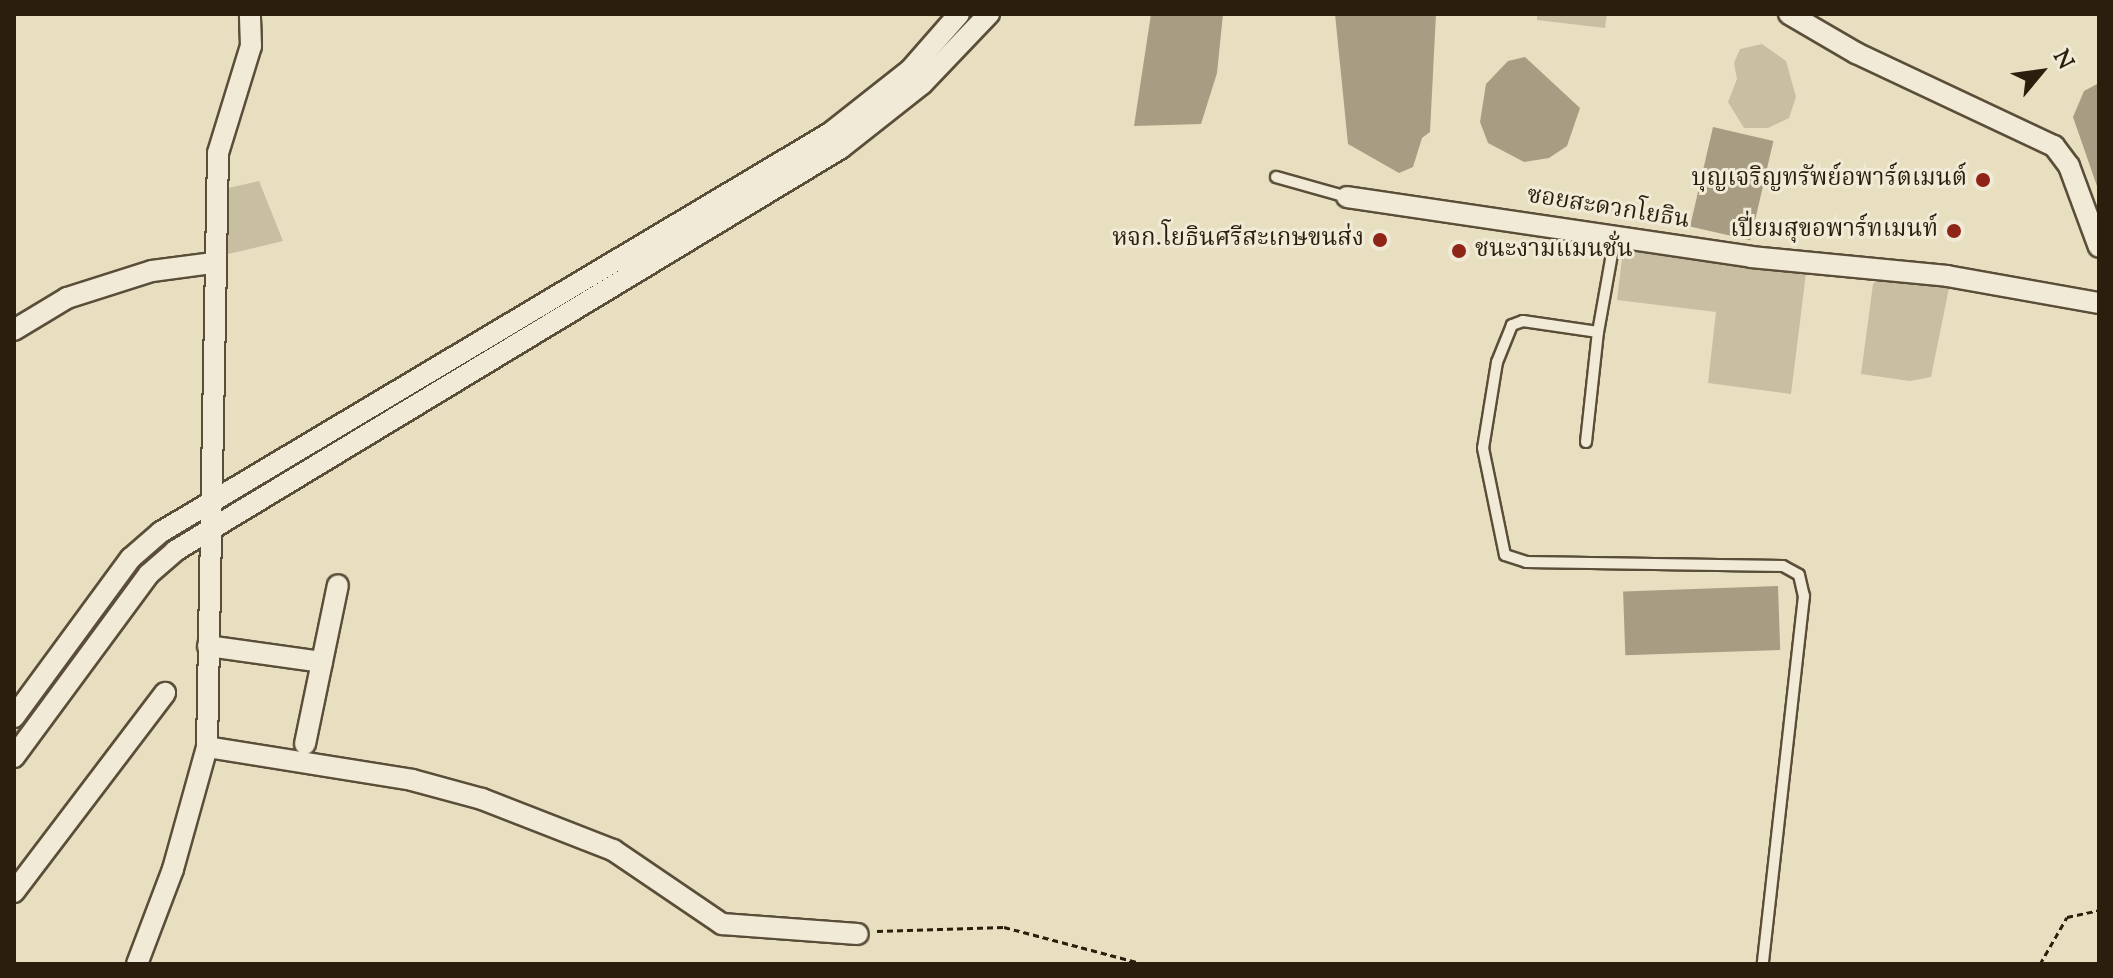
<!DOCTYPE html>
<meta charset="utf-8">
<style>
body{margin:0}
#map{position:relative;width:2113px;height:978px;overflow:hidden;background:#e8dfc0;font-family:"Sorts Mill Goudy","Noto Serif Thai",serif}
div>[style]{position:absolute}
.green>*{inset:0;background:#c8bea1}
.water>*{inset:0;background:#a89d83;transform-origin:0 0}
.stream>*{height:5px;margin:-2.5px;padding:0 2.5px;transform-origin:2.5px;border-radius:2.5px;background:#a89d83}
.path>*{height:3px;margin-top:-1.5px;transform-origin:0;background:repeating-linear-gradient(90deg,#2c1e0c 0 6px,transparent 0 10px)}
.roads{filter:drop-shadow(2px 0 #5b4e39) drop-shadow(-2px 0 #5b4e39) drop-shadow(0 2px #5b4e39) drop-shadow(0 -2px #5b4e39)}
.service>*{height:10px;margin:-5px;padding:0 5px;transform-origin:5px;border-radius:5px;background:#f0ead6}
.minor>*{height:20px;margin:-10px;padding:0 10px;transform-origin:10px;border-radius:10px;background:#f0ead6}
.dots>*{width:22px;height:22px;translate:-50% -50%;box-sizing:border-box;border:4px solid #f0ead6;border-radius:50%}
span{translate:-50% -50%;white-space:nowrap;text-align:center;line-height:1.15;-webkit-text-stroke:6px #f0ead6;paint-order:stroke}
.poi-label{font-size:24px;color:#2c1e0c}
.right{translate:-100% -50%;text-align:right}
.left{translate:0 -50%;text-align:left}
.street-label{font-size:24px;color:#2c1e0c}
.frame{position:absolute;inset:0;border:16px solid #2c1e0c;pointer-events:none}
.north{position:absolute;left:2001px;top:32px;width:80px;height:80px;-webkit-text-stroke:6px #f0ead6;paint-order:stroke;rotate:61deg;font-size:22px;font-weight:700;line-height:32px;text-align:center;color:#2c1e0c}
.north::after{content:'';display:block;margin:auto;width:28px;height:36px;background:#2c1e0c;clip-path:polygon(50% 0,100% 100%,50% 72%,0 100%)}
</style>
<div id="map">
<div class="green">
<div style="clip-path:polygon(1537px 14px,1607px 14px,1605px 28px,1537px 20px)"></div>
<div style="clip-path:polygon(1762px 44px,1786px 61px,1796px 97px,1789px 118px,1768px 128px,1744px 128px,1728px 102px,1737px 79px,1734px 63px,1740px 49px)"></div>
<div style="clip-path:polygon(259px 181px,283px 241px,224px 255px,224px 189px)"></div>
<div style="clip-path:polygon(1623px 250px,1806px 273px,1791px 394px,1708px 383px,1716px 312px,1617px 300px)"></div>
<div style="clip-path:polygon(1879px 279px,1949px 288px,1931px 377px,1910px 381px,1861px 374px,1873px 284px)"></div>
</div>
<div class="water">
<div style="clip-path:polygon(1151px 14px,1223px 14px,1217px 73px,1201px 124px,1134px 126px)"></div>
<div style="clip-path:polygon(1335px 14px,1436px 14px,1430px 132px,1422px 138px,1413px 167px,1399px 173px,1348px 144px)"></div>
<div style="clip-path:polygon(1525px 57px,1580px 108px,1567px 146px,1549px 158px,1524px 162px,1488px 143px,1480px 122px,1486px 84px,1508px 61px)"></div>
<div style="clip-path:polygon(2099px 83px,2099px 192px,2073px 117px,2084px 91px)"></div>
<div style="left:1713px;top:127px;width:62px;height:102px;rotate:13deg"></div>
<div style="left:1778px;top:586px;width:64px;height:155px;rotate:88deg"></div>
</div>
<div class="stream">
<div style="left:939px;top:52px;width:52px;rotate:-47.4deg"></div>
<div style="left:219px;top:510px;width:245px;rotate:-30.6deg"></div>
<div style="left:14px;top:737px;width:212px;rotate:-53.6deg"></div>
<div style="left:140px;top:566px;width:83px;rotate:-36.2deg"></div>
</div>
<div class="path">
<div style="left:877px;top:931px;width:127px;rotate:-1.8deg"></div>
<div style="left:1004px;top:927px;width:145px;rotate:14.8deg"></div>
<div style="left:2040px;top:964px;width:54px;rotate:-60.1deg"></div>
<div style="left:2067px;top:917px;width:33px;rotate:-12deg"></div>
</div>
<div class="roads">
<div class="service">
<div style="left:1276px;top:177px;width:74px;rotate:15.7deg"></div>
<div style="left:1615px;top:237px;width:97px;rotate:100.1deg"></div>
<div style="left:1598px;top:332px;width:76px;rotate:-171.7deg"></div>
<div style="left:1523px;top:321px;width:12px;rotate:160deg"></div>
<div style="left:1512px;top:325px;width:40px;rotate:112deg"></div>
<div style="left:1497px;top:362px;width:87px;rotate:99.2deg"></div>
<div style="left:1483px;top:448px;width:109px;rotate:78.4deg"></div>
<div style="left:1505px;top:555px;width:22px;rotate:18deg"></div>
<div style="left:1526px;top:562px;width:257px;rotate:0.9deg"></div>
<div style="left:1783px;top:566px;width:18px;rotate:29deg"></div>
<div style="left:1799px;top:575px;width:22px;rotate:77deg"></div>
<div style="left:1804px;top:596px;width:370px;rotate:96.4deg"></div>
<div style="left:1586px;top:442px;width:111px;rotate:-83.8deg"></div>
</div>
<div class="minor">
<div style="left:1789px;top:14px;width:78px;rotate:30.2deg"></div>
<div style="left:1856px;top:53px;width:219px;rotate:25.2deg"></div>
<div style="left:2054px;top:146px;width:25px;rotate:53deg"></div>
<div style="left:2069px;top:166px;width:86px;rotate:69.7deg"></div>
<div style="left:1347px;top:197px;width:408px;rotate:8.4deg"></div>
<div style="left:1751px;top:257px;width:197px;rotate:5.5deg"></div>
<div style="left:1947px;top:276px;width:154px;rotate:10.1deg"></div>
<div style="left:14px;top:330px;width:62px;rotate:-31.1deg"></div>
<div style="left:67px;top:298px;width:89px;rotate:-17.6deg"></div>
<div style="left:152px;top:271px;width:62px;rotate:-7.5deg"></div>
<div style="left:208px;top:646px;width:115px;rotate:8deg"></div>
<div style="left:14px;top:717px;width:197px;rotate:-53.7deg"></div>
<div style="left:131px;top:558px;width:40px;rotate:-41deg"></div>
<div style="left:161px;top:532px;width:779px;rotate:-30.81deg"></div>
<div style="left:830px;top:133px;width:102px;rotate:-38.2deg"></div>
<div style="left:910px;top:70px;width:74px;rotate:-48.8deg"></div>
<div style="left:305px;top:744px;width:162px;rotate:-78.3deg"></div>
<div style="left:207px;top:747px;width:208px;rotate:9.1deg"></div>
<div style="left:412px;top:780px;width:73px;rotate:15.2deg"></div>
<div style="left:482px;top:799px;width:141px;rotate:21.3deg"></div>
<div style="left:613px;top:850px;width:132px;rotate:34.2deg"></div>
<div style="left:722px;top:924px;width:136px;rotate:4.2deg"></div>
<div style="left:14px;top:757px;width:227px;rotate:-53.6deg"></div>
<div style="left:149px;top:574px;width:35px;rotate:-41deg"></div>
<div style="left:175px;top:551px;width:778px;rotate:-31.18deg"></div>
<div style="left:841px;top:148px;width:103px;rotate:-38.3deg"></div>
<div style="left:922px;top:84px;width:97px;rotate:-46.3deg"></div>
<div style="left:14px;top:892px;width:250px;rotate:-52.8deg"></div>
<div style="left:137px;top:964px;width:102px;rotate:-69.2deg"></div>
<div style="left:173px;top:869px;width:127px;rotate:-74.4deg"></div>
<div style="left:207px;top:747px;width:594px;rotate:-88.94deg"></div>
<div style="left:218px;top:153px;width:112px;rotate:-72.9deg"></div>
<div style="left:251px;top:46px;width:32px;rotate:-92deg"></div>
</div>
</div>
<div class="dots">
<div style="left:1983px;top:180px;background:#8f2418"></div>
<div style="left:1954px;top:231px;background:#8f2418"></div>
<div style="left:1380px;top:240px;background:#8f2418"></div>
<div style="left:1459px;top:251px;background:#8f2418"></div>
</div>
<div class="poi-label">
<span class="right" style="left:1967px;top:180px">บุญเจริญทรัพย์อพาร์ตเมนต์</span>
<span class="right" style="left:1938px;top:231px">เปี่ยมสุขอพาร์ทเมนท์</span>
<span class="right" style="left:1364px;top:240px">หจก.โยธินศรีสะเกษขนส่ง</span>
<span class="left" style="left:1475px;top:251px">ชนะงามแมนชั่น</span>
</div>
<div class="street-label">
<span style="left:1608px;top:209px;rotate:9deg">ซอยสะดวกโยธิน</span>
</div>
<div class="frame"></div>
<div class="north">N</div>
</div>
